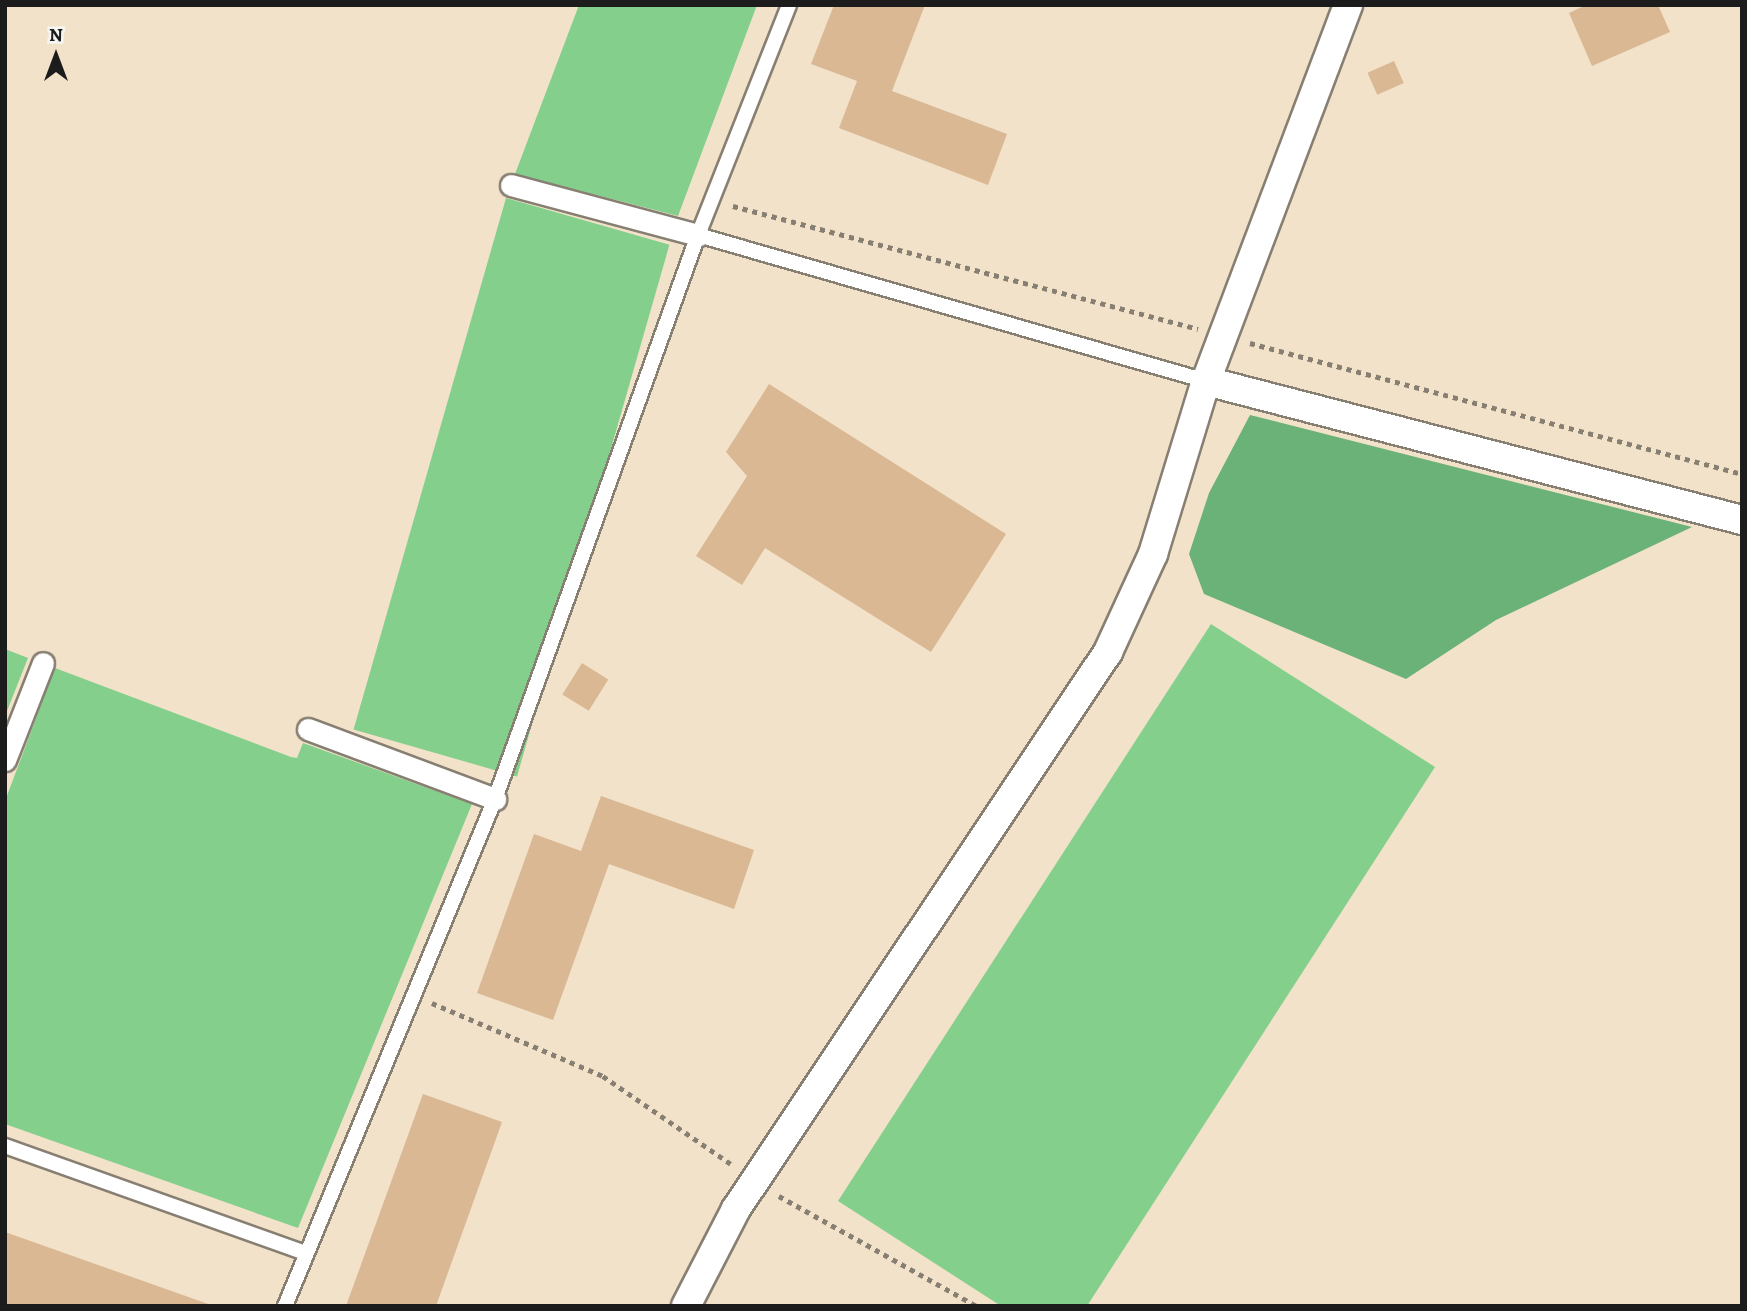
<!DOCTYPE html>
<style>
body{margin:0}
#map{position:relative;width:1747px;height:1311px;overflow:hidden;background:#f2e2c9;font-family:Alegreya,serif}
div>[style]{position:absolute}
.green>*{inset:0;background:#84cf8c;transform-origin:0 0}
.forest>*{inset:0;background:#6bb278}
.building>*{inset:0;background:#d9b893;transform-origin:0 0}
.path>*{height:4.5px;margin-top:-2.25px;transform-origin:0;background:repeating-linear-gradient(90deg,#877f72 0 5px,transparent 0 10px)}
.roads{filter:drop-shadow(2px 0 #877f72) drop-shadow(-2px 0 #877f72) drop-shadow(0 2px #877f72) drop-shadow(0 -2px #877f72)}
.service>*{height:14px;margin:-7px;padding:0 7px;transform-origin:7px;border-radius:7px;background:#fff}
.pedestrian>*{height:21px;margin:-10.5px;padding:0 10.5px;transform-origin:10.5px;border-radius:10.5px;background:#fff}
.minor>*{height:28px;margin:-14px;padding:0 14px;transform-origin:14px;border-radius:14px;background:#fff}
span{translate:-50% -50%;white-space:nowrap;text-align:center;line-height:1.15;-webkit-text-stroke:7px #f6f6f2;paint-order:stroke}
.frame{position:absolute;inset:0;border:7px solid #1c1c1c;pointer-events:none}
.north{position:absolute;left:21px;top:21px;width:70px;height:70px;-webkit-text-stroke:5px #f6f6f2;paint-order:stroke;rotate:0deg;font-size:19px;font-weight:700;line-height:28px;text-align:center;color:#1c1c1c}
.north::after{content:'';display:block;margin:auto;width:24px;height:32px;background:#1c1c1c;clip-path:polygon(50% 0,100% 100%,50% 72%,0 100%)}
</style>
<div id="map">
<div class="green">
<div style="clip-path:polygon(579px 5px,757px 5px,678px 216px,515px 174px)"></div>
<div style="left:506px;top:198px;width:170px;height:553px;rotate:16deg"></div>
<div style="clip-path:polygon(1211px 624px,1435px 767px,1087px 1306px,1001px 1306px,838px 1201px)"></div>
<div style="clip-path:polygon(5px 649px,28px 658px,5px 716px)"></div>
<div style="clip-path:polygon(55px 668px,291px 757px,297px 758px,303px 743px,472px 804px,298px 1228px,5px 1124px,5px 801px)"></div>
</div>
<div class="forest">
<div style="clip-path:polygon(1250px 415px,1692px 527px,1496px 620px,1406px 679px,1204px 594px,1189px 554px,1209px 493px)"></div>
</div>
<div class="building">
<div style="clip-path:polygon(834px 5px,925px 5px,892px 91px,1007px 134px,988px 185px,839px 128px,857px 81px,811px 64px)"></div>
<div style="clip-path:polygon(1586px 5px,1658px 5px,1670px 32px,1592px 66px,1569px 13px)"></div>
<div style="left:1394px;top:61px;width:24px;height:29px;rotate:66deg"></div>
<div style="clip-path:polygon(769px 384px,1006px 534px,931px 652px,765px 548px,742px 585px,696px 556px,747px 476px,726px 452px)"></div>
<div style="left:582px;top:663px;width:31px;height:37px;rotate:32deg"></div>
<div style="clip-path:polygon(601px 796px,754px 850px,734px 909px,609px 864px,553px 1020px,477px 993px,534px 834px,581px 851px)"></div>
<div style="clip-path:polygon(423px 1094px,502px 1122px,436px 1306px,346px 1306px)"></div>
<div style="clip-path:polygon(5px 1232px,211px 1305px,211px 1306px,5px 1306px)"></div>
</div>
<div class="path">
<div style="left:733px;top:206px;width:481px;rotate:14.8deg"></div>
<div style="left:1250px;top:343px;width:509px;rotate:14.91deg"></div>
<div style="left:432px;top:1003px;width:186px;rotate:23.1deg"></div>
<div style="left:603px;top:1076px;width:155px;rotate:34.5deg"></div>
<div style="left:779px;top:1196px;width:227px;rotate:29.1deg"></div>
</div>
<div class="roads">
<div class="service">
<div style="left:698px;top:235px;width:529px;rotate:16.03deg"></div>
<div style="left:5px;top:1146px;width:319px;rotate:19.6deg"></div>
<div style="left:285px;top:1306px;width:549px;rotate:-67.5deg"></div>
<div style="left:495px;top:799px;width:599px;rotate:-70.2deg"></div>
<div style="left:698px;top:235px;width:247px;rotate:-68.4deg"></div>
</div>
<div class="pedestrian">
<div style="left:511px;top:185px;width:194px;rotate:15deg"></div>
<div style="left:308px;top:729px;width:200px;rotate:20.5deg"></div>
<div style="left:5px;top:760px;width:104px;rotate:-68.6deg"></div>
</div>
<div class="minor">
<div style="left:1206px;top:381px;width:554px;rotate:14.54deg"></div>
<div style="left:686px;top:1306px;width:109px;rotate:-62.7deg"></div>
<div style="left:736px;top:1209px;width:670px;rotate:-56.26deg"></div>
<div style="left:1108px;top:652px;width:108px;rotate:-65.3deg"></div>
<div style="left:1153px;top:554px;width:181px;rotate:-73deg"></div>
<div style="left:1206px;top:381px;width:402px;rotate:-69.3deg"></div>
</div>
</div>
<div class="frame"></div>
<div class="north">N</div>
</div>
